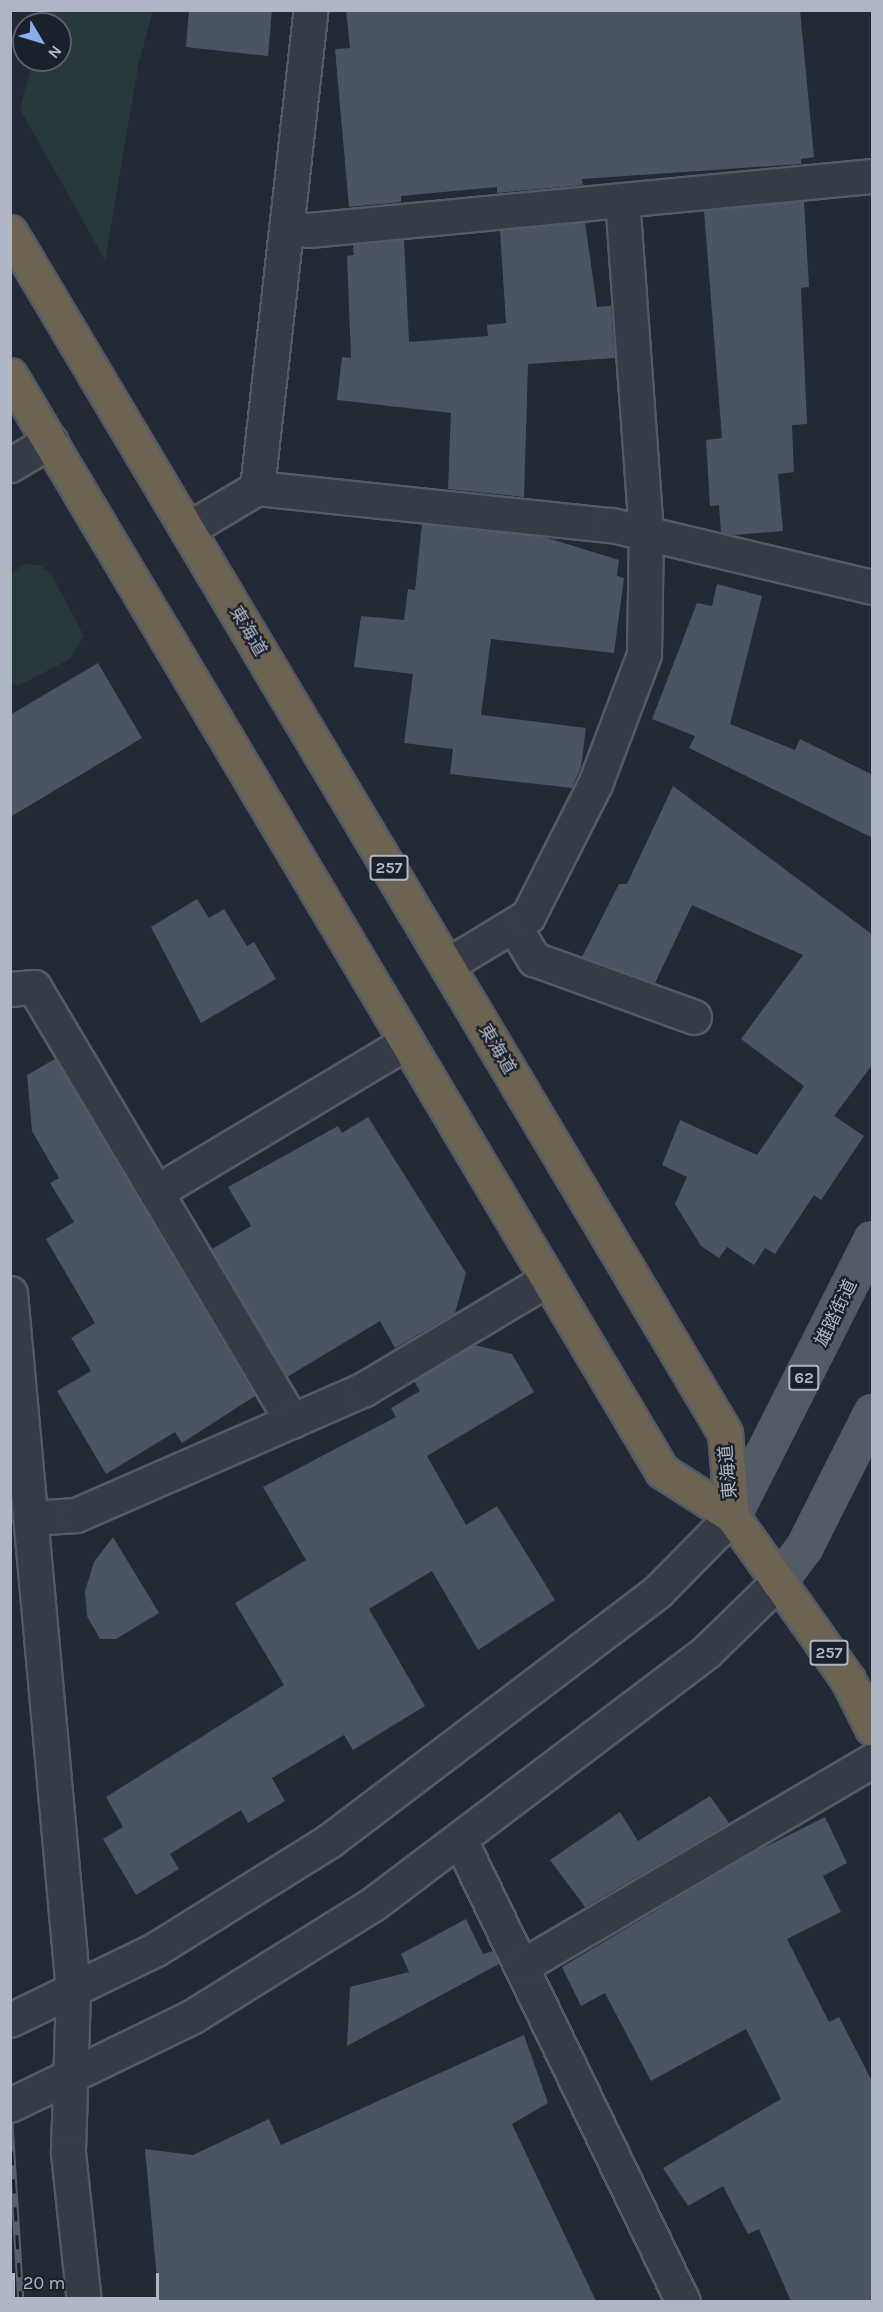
<!DOCTYPE html>
<meta charset="utf-8">
<style>
body{margin:0}
#map{position:relative;width:883px;height:2312px;overflow:hidden;background:#222a36;font-family:Karla,"Noto Sans JP",sans-serif}
div>[style]{position:absolute}
.green>*{inset:0;background:#27393a}
.building>*{inset:0;background:#4b5462}
.roads{filter:drop-shadow(2px 0 #535a65) drop-shadow(-2px 0 #535a65) drop-shadow(0 2px #535a65) drop-shadow(0 -2px #535a65)}
.minor>*{height:33px;margin:-16.5px;padding:0 16.5px;transform-origin:16.5px;border-radius:16.5px;background:#363c47}
.major>*{height:33px;margin:-16.5px;padding:0 16.5px;transform-origin:16.5px;border-radius:16.5px;background:#535b67}
.highway>*{height:33px;margin:-16.5px;padding:0 16.5px;transform-origin:16.5px;border-radius:16.5px;background:#6d6353}
.rail>*{height:7px;margin-top:-3.5px;transform-origin:0;background:repeating-linear-gradient(90deg,#1b212c 0 14px,#58606e 0 28px);box-sizing:border-box;border-block:2px solid #58606e}
span{translate:-50% -50%;white-space:nowrap;text-align:center;line-height:1.15;-webkit-text-stroke:4.5px #1b212c;paint-order:stroke}
.shield-label span{padding:2px 4px;background:#1b212c;border:2px solid;border-radius:4px;-webkit-text-stroke-width:0}
.shield-label{font-size:16px;color:#b0b7c4;font-weight:700}
.street-label{font-size:18px;color:#b0b7c4}
.frame{position:absolute;inset:0;border:12px solid #b0b7c4;pointer-events:none}
.north{position:absolute;left:12px;top:12px;width:60px;height:60px;box-sizing:border-box;background:#1b212c;border:2px solid #575d69;border-radius:50%;rotate:128deg;font-size:16px;font-weight:700;line-height:24px;text-align:center;color:#b0b7c4}
.north::after{content:'';display:block;margin:auto;width:21px;height:27px;background:#89aeef;clip-path:polygon(50% 0,100% 100%,50% 72%,0 100%)}
.scale{position:absolute;left:12px;top:2273px;width:147px;height:27px;box-sizing:border-box;border:3px solid #b0b7c4;border-top:0;padding-left:8px;font-size:18px;line-height:21px;white-space:nowrap;color:#b0b7c4;-webkit-text-stroke:4px #1b212c;paint-order:stroke}
</style>
<div id="map">
<div class="green">
<div style="clip-path:polygon(47px 11px,153px 11px,139px 62px,105px 260px,20px 109px,33px 60px,60px 60px,60px 24px,44px 24px)"></div>
<div style="clip-path:polygon(24px 564px,40px 565px,52px 575px,84px 636px,70px 659px,18px 686px,11px 682px,10px 575px)"></div>
</div>
<div class="building">
<div style="clip-path:polygon(189px 10px,272px 10px,268px 56px,186px 47px)"></div>
<div style="clip-path:polygon(346px 10px,800px 10px,814px 157px,801px 159px,801px 164px,582px 179px,583px 185px,497px 193px,497px 187px,401px 196px,401px 202px,349px 207px,335px 49px,350px 48px)"></div>
<div style="clip-path:polygon(804px 201px,809px 287px,801px 288px,807px 424px,792px 425px,794px 472px,778px 474px,783px 531px,733px 535px,721px 532px,719px 505px,710px 506px,706px 440px,722px 438px,704px 211px)"></div>
<div style="clip-path:polygon(585px 222px,597px 307px,611px 306px,615px 358px,528px 364px,524px 497px,448px 489px,451px 413px,337px 400px,342px 357px,351px 358px,347px 256px,354px 255px,353px 245px,404px 240px,409px 342px,488px 336px,487px 325px,506px 323px,500px 231px)"></div>
<div style="clip-path:polygon(422px 524px,541px 536px,619px 560px,617px 576px,624px 578px,614px 653px,491px 639px,481px 715px,586px 728px,581px 767px,572px 788px,450px 774px,453px 749px,404px 743px,413px 674px,354px 667px,361px 616px,404px 620px,408px 589px,415px 590px)"></div>
<div style="clip-path:polygon(717px 584px,762px 596px,730px 724px,795px 750px,800px 739px,873px 775px,873px 838px,689px 748px,695px 736px,652px 719px,697px 603px,712px 606px)"></div>
<div style="clip-path:polygon(98px 663px,142px 738px,12px 816px,10px 715px)"></div>
<div style="clip-path:polygon(673px 786px,873px 935px,873px 1064px,834px 1116px,864px 1136px,821px 1200px,814px 1195px,775px 1254px,765px 1248px,754px 1265px,727px 1247px,719px 1258px,701px 1246px,675px 1204px,687px 1177px,662px 1165px,680px 1120px,757px 1155px,804px 1086px,741px 1039px,803px 955px,692px 905px,655px 983px,582px 957px,619px 884px,627px 884px)"></div>
<div style="clip-path:polygon(197px 899px,209px 918px,224px 909px,247px 946px,254px 942px,276px 979px,201px 1023px,151px 927px)"></div>
<div style="clip-path:polygon(55px 1059px,255px 1396px,182px 1443px,175px 1432px,106px 1474px,57px 1391px,91px 1371px,71px 1338px,95px 1323px,46px 1239px,74px 1222px,50px 1183px,59px 1178px,32px 1131px,27px 1075px)"></div>
<div style="clip-path:polygon(368px 1117px,466px 1273px,455px 1313px,395px 1348px,380px 1321px,287px 1377px,212px 1249px,251px 1226px,228px 1187px,338px 1126px,342px 1133px)"></div>
<div style="clip-path:polygon(474px 1345px,512px 1354px,534px 1392px,427px 1456px,466px 1525px,497px 1506px,555px 1600px,478px 1650px,432px 1571px,369px 1609px,425px 1706px,353px 1750px,344px 1735px,272px 1778px,285px 1801px,248px 1823px,241px 1810px,170px 1854px,179px 1869px,136px 1895px,103px 1839px,123px 1827px,106px 1797px,284px 1685px,235px 1603px,306px 1560px,263px 1487px,396px 1417px,391px 1408px,420px 1391px,414px 1381px)"></div>
<div style="clip-path:polygon(113px 1537px,159px 1613px,116px 1639px,100px 1639px,87px 1616px,85px 1591px,94px 1562px)"></div>
<div style="clip-path:polygon(710px 1796px,729px 1823px,585px 1907px,550px 1860px,620px 1812px,638px 1841px)"></div>
<div style="clip-path:polygon(825px 1817px,847px 1863px,823px 1876px,841px 1912px,787px 1939px,829px 2022px,839px 2017px,873px 2083px,873px 2301px,791px 2301px,759px 2229px,748px 2234px,723px 2186px,688px 2206px,663px 2168px,781px 2099px,746px 2029px,651px 2081px,605px 1993px,581px 2006px,562px 1967px,751px 1854px)"></div>
<div style="clip-path:polygon(466px 1919px,483px 1954px,493px 1951px,499px 1964px,347px 2046px,350px 1987px,409px 1972px,401px 1954px)"></div>
<div style="clip-path:polygon(524px 2035px,548px 2103px,512px 2124px,596px 2301px,159px 2301px,145px 2149px,193px 2155px,269px 2119px,281px 2145px)"></div>
</div>
<div class="roads">
<div class="minor">
<div style="left:287px;top:228px;width:22px;rotate:5deg"></div>
<div style="left:309px;top:230px;width:566px;rotate:-5.48deg"></div>
<div style="left:10px;top:465px;width:47px;rotate:-31deg"></div>
<div style="left:257px;top:488px;width:481px;rotate:-83.6deg"></div>
<div style="left:188px;top:529px;width:80px;rotate:-30.7deg"></div>
<div style="left:257px;top:488px;width:357px;rotate:6deg"></div>
<div style="left:612px;top:525px;width:267px;rotate:13.4deg"></div>
<div style="left:514px;top:926px;width:39px;rotate:59deg"></div>
<div style="left:534px;top:959px;width:170px;rotate:19.9deg"></div>
<div style="left:447px;top:965px;width:95px;rotate:-31.2deg"></div>
<div style="left:528px;top:916px;width:148px;rotate:-63.1deg"></div>
<div style="left:595px;top:784px;width:139px;rotate:-69.3deg"></div>
<div style="left:644px;top:654px;width:121px;rotate:-89.1deg"></div>
<div style="left:646px;top:533px;width:333px;rotate:-94.1deg"></div>
<div style="left:10px;top:989px;width:24px;rotate:-5deg"></div>
<div style="left:34px;top:987px;width:505px;rotate:59.27deg"></div>
<div style="left:156px;top:1192px;width:292px;rotate:-30.9deg"></div>
<div style="left:10px;top:1293px;width:701px;rotate:84.84deg"></div>
<div style="left:73px;top:1991px;width:162px;rotate:91.8deg"></div>
<div style="left:68px;top:2153px;width:150px;rotate:83.9deg"></div>
<div style="left:31px;top:1518px;width:45px;rotate:-3.8deg"></div>
<div style="left:76px;top:1515px;width:314px;rotate:-23.6deg"></div>
<div style="left:364px;top:1389px;width:214px;rotate:-30.9deg"></div>
<div style="left:460px;top:1840px;width:513px;rotate:64.23deg"></div>
<div style="left:522px;top:1966px;width:406px;rotate:-30.4deg"></div>
<div style="left:10px;top:2020px;width:162px;rotate:-25.9deg"></div>
<div style="left:156px;top:1949px;width:204px;rotate:-32deg"></div>
<div style="left:329px;top:1841px;width:413px;rotate:-37.2deg"></div>
<div style="left:658px;top:1591px;width:105px;rotate:-45.4deg"></div>
<div style="left:10px;top:2105px;width:203px;rotate:-25.9deg"></div>
<div style="left:193px;top:2016px;width:212px;rotate:-31.9deg"></div>
<div style="left:373px;top:1904px;width:418px;rotate:-37.1deg"></div>
<div style="left:706px;top:1652px;width:100px;rotate:-44.2deg"></div>
</div>
<div class="major">
<div style="left:732px;top:1516px;width:310px;rotate:-63.2deg"></div>
<div style="left:778px;top:1582px;width:44px;rotate:-53.4deg"></div>
<div style="left:804px;top:1547px;width:151px;rotate:-63.3deg"></div>
</div>
<div class="highway">
<div style="left:10px;top:232px;width:1398px;rotate:59.23deg"></div>
<div style="left:725px;top:1433px;width:83px;rotate:85.2deg"></div>
<div style="left:10px;top:375px;width:1275px;rotate:59.25deg"></div>
<div style="left:662px;top:1471px;width:83px;rotate:32.7deg"></div>
<div style="left:732px;top:1516px;width:201px;rotate:54.7deg"></div>
<div style="left:848px;top:1680px;width:54px;rotate:63.4deg"></div>
</div>
</div>
<div class="rail">
<div style="left:10px;top:2123px;width:179px;rotate:86.5deg"></div>
</div>
<div class="shield-label">
<span style="left:389px;top:868px">257</span>
<span style="left:804px;top:1378px">62</span>
<span style="left:829px;top:1653px">257</span>
</div>
<div class="street-label">
<span style="left:248px;top:631px;rotate:59deg">東海道</span>
<span style="left:497px;top:1049px;rotate:59deg">東海道</span>
<span style="left:836px;top:1313px;rotate:-64deg">雄踏街道</span>
<span style="left:728px;top:1472px;rotate:-95deg">東海道</span>
</div>
<div class="frame"></div>
<div class="north">N</div>
<div class="scale">20 m</div>
</div>
